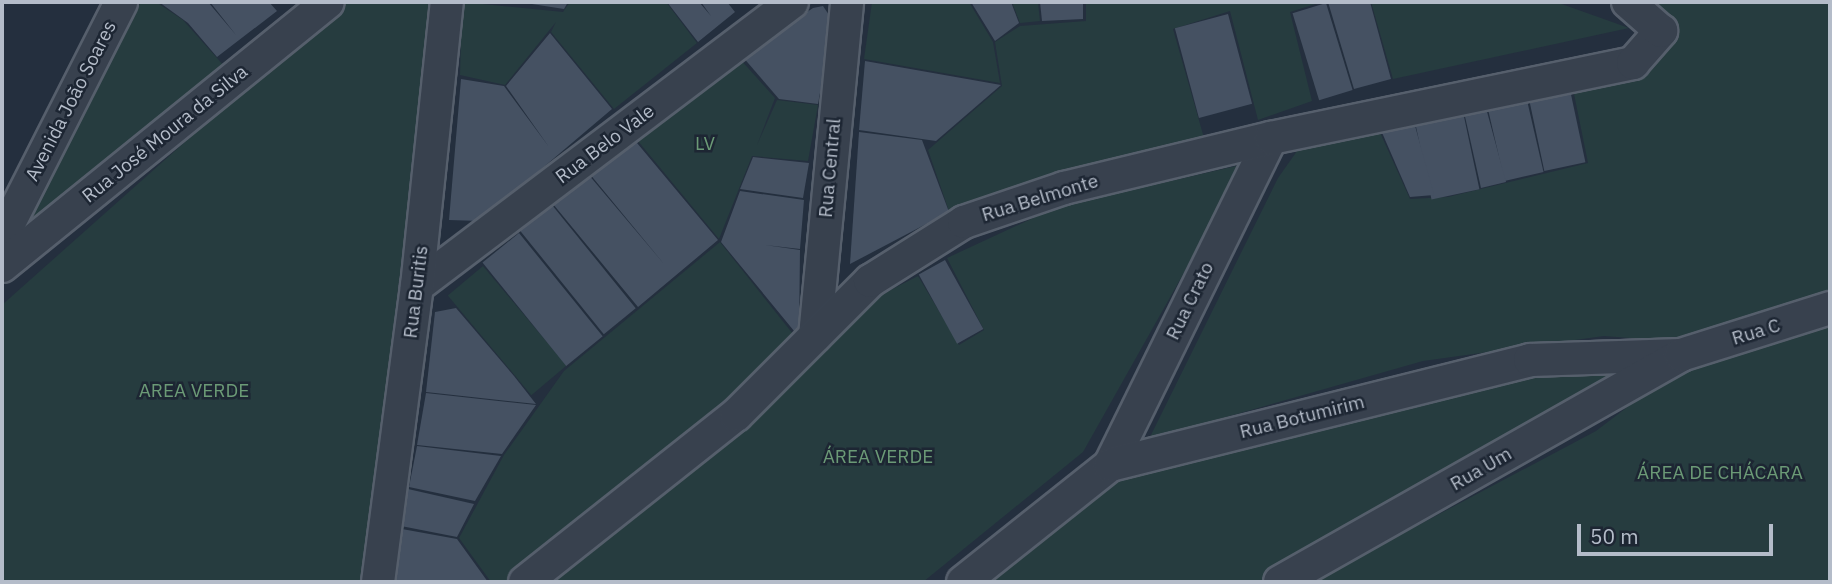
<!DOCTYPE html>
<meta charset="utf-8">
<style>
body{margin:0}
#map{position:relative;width:1832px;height:584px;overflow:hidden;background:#242f3e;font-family:"IBM Plex Sans",sans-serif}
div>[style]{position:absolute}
.green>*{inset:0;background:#263c3f;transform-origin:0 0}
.building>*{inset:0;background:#455162;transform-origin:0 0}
.roads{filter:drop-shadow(2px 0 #565f6c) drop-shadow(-2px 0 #565f6c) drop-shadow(0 2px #565f6c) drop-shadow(0 -2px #565f6c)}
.minor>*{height:32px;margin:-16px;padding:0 16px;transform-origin:16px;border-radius:16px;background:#38414e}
span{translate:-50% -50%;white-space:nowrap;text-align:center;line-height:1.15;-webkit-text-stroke:5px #1d2633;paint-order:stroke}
.street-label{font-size:19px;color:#b4bcc9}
.park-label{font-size:19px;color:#6b9a76}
.frame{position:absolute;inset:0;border:4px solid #b4bcc9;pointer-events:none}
.scale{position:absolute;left:1577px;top:524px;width:196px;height:32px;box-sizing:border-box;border:4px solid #b4bcc9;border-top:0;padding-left:9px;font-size:21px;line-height:24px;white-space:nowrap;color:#b4bcc9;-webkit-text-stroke:5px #1d2633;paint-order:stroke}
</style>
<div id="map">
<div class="green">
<div style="clip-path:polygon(141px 2px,156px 2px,183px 20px,225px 67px,28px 232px,20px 219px)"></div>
<div style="clip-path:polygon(342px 2px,429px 2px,417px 136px,362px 582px,2px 582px,2px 305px)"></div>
<div style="clip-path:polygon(462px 2px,563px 12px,570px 2px,666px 2px,697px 43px,614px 109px,551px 32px,556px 22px,505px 85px,460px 75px)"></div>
<div style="clip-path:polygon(872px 2px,969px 2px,993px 42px,1000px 83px,864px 59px)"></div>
<div style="clip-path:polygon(1012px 2px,1038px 2px,1040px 21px,1020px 23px)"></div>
<div style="clip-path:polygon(1086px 2px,1322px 2px,1290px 12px,1312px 101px,1258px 120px,1230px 11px,1173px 29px,1204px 138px,949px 211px,928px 150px,1002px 86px,995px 42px,1020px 26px,1086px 21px)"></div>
<div style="clip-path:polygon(1371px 2px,1556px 2px,1629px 28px,1393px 79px)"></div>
<div style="clip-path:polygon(1646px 2px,1830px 2px,1830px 292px,1681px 342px,1604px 336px,1423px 361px,1149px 439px,1278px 178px,1302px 144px,1378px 128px,1410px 199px,1448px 197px,1588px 163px,1572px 84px,1640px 67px)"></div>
<div style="clip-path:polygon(740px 59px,775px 98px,757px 145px,777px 100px,818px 105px,808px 161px,752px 156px,719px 239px,633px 135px)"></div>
<div style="clip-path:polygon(1245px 164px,1083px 452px,923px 582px,549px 582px,867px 302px,918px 276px,959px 345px,984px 330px,947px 258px,1057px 207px)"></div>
<div style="clip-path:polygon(720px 242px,797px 339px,514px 582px,491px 582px,459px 538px,504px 455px,564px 371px)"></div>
<div style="left:483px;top:266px;width:130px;height:46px;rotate:50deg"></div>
<div style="clip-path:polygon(1830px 318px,1830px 582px,1311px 582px,1596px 431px,1655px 386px,1277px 582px,978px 582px,1115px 474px,1531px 369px)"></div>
</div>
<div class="building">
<div style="clip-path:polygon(159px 2px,208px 2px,236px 35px,210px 2px,269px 2px,277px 11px,217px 57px,188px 23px)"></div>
<div style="clip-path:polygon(519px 2px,568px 2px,564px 9px)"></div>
<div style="clip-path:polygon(667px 2px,699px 2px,711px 16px,701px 2px,727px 2px,735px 12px,698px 42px)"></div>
<div style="clip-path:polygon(971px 2px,1011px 2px,1019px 23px,995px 41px)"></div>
<div style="clip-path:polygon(1040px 2px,1083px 2px,1083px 19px,1042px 21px)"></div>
<div style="clip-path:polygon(1328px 2px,1370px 2px,1391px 79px,1354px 89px)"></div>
<div style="left:1326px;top:3px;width:91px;height:35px;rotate:73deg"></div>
<div style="clip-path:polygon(823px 6px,833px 21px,818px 104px,779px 99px,742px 56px,813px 8px)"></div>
<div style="left:1228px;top:14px;width:93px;height:55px;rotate:75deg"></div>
<div style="clip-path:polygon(550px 33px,612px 109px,480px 221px,449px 220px,461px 79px,504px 86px,549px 147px,506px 86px)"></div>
<div style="clip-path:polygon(865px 61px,1001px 85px,936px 141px,859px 130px)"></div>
<div style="left:1569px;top:85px;width:79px;height:42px;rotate:78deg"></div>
<div style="left:1526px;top:96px;width:78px;height:40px;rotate:77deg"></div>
<div style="clip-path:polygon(1486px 108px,1506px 182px,1481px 188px,1464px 112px)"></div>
<div style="left:1463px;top:112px;width:79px;height:49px;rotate:78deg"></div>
<div style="clip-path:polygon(1414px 122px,1434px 195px,1410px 197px,1380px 128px)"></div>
<div style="clip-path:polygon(859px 132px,922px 140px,949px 212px,850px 264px)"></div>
<div style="clip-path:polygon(632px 137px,718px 240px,638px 307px,553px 204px,588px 174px,664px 264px,589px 173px)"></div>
<div style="clip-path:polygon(753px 157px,809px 163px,803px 198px,740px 189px)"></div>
<div style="clip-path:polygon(740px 191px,804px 200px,800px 249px,765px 245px,800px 250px,799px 337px,721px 242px)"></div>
<div style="left:552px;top:205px;width:133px;height:41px;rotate:51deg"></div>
<div style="left:519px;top:233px;width:133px;height:47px;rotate:51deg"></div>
<div style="left:945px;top:260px;width:79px;height:30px;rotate:61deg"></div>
<div style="clip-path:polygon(456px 308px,514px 376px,536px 404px,426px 392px,435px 312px)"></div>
<div style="clip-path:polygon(426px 393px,536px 405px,502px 454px,417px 445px)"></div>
<div style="clip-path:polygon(417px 446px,501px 456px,475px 501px,409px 487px)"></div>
<div style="clip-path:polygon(408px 489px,474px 504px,457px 537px,401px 526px)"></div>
<div style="clip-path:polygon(402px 529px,457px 539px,488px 582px,394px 582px)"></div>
</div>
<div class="roads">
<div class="minor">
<div style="left:2px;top:237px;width:263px;rotate:-63.1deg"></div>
<div style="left:2px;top:266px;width:419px;rotate:-39deg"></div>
<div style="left:417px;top:286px;width:470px;rotate:-37.1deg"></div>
<div style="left:815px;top:336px;width:336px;rotate:-84.5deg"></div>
<div style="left:1110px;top:465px;width:364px;rotate:-63.8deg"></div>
<div style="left:378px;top:582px;width:299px;rotate:-82.5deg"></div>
<div style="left:417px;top:286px;width:286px;rotate:-84deg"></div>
<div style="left:525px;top:582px;width:269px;rotate:-38.4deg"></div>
<div style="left:736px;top:415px;width:190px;rotate:-45deg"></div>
<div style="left:870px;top:281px;width:111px;rotate:-32.1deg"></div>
<div style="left:964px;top:222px;width:106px;rotate:-18.8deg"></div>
<div style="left:1064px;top:188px;width:213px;rotate:-13.6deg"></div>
<div style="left:1271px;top:138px;width:370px;rotate:-11.7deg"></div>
<div style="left:1633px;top:63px;width:43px;rotate:-48.8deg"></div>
<div style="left:1661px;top:31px;width:44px;rotate:-138.7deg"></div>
<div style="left:963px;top:582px;width:188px;rotate:-38.5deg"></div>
<div style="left:1110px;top:465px;width:433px;rotate:-14deg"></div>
<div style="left:1530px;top:360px;width:151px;rotate:-1.9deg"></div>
<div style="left:1280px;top:582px;width:461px;rotate:-29.5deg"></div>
<div style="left:1681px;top:355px;width:156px;rotate:-17.5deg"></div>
</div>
</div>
<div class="street-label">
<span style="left:71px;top:101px;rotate:-63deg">Avenida João Soares</span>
<span style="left:165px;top:134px;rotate:-39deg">Rua José Moura da Silva</span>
<span style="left:605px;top:144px;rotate:-37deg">Rua Belo Vale</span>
<span style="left:830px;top:168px;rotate:-85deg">Rua Central</span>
<span style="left:1040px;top:198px;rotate:-17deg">Rua Belmonte</span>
<span style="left:416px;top:292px;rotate:-83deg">Rua Buritis</span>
<span style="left:1190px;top:301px;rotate:-64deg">Rua Crato</span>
<span style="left:1756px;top:332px;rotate:-17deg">Rua C</span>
<span style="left:1302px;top:417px;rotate:-14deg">Rua Botumirim</span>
<span style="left:1481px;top:469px;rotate:-30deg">Rua Um</span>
</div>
<div class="park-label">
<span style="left:705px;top:144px">LV</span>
<span style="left:194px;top:391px">AREA VERDE</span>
<span style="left:878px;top:457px">ÁREA VERDE</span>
<span style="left:1720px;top:473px">ÁREA DE CHÁCARA</span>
</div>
<div class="frame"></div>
<div class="scale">50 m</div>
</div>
